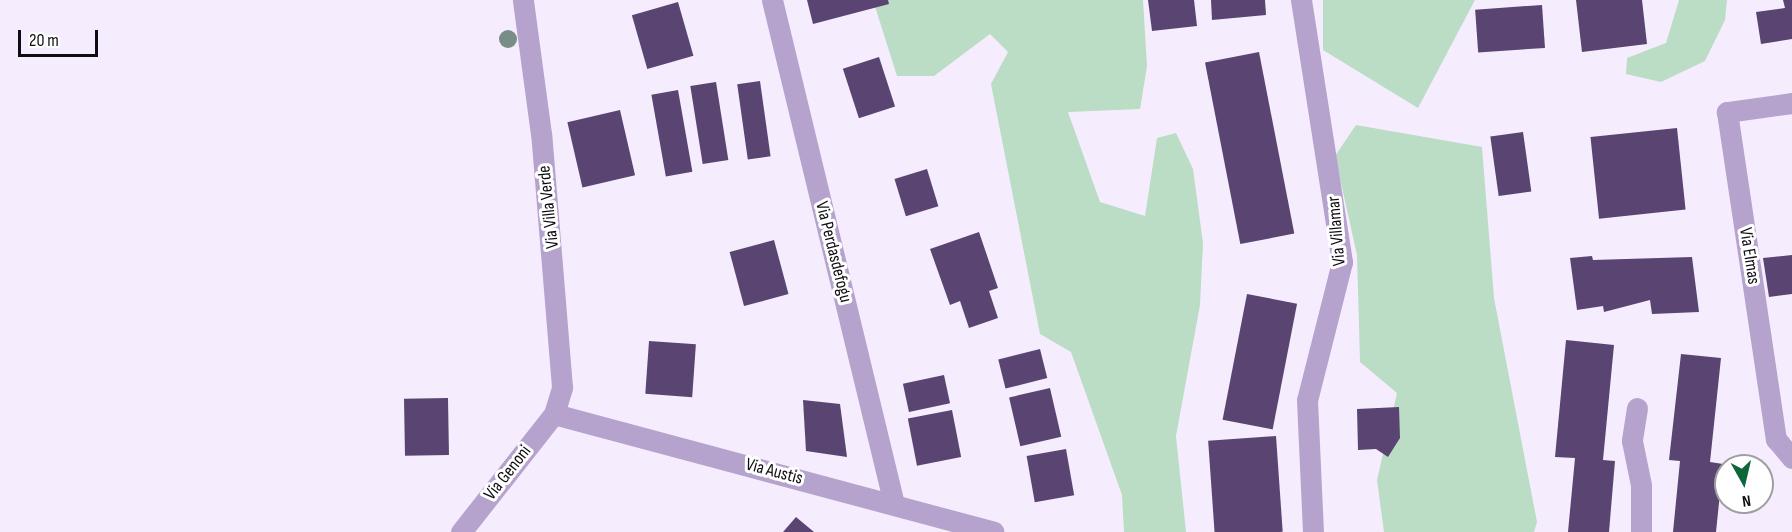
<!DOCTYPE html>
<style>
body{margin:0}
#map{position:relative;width:1792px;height:532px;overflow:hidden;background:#f5edfe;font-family:"Sofia Sans Condensed",sans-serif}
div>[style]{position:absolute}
.green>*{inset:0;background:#bbdcc5}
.building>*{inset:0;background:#5a4472;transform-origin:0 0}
.street>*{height:21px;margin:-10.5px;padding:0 10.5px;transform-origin:10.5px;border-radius:10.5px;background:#b6a3cd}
.trees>*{width:18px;height:18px;margin:-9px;border-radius:50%;background:#798d87}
span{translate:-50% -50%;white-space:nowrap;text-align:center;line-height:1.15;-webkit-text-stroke:6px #fff;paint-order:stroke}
.street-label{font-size:18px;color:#0f0d12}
.north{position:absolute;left:1714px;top:454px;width:60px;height:60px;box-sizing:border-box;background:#fff;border:2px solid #9f9ea0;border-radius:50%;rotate:172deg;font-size:16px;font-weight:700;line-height:24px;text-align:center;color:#0f0d12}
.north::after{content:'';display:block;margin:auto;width:21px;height:27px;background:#0d6739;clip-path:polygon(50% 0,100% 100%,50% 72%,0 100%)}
.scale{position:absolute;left:18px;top:30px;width:80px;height:27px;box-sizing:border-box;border:3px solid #0f0d12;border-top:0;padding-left:8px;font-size:18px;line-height:21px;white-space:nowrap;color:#0f0d12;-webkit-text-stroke:4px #fff;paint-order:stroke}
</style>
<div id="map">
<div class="green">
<div style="clip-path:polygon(873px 0,1143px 0,1147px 66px,1140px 109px,1068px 112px,1100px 202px,1145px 216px,1157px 138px,1176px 133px,1193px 169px,1203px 243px,1200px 305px,1176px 436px,1186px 532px,1124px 532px,1122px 495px,1071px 352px,1040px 334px,991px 84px,1008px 52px,990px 34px,934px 76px,897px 76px)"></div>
<div style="clip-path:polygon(1323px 0,1475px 0,1418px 108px,1323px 50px)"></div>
<div style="clip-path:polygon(1679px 0,1727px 0,1725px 20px,1705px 61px,1661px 82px,1626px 74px,1627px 58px,1666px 43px)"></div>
<div style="clip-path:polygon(1356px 125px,1482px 147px,1494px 298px,1537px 522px,1534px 532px,1384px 532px,1377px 480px,1397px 393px,1360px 362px,1357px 255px,1335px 156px)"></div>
</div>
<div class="building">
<div style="clip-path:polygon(807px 0,888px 0,889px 4px,813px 24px)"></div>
<div style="clip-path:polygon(1148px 0,1194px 0,1197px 26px,1152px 31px)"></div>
<div style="clip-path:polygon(1211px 0,1265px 0,1266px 15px,1212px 20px)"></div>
<div style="clip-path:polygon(1576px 0,1642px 0,1647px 44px,1582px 52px)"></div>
<div style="clip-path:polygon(1783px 0,1792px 0,1792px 39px,1761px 44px,1756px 12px,1785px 8px)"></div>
<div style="left:678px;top:2px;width:56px;height:48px;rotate:74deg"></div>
<div style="left:1542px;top:5px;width:43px;height:67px;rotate:86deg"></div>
<div style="left:1259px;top:52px;width:185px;height:55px;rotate:79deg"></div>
<div style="left:879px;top:57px;width:52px;height:38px;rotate:72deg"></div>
<div style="left:760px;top:81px;width:76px;height:23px;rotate:82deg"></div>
<div style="left:716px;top:82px;width:79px;height:26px;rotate:81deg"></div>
<div style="left:678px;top:90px;width:83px;height:27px;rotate:80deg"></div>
<div style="left:620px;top:110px;width:67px;height:54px;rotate:77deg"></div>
<div style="left:1677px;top:128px;width:82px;height:87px;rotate:84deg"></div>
<div style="left:1523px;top:132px;width:60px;height:33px;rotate:82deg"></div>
<div style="left:927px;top:169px;width:39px;height:34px;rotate:73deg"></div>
<div style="clip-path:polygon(979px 232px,998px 288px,989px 291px,998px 318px,969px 328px,960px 301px,950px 305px,930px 249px)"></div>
<div style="left:774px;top:240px;width:56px;height:46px;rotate:75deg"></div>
<div style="clip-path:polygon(1792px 255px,1792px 294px,1769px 297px,1763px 258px)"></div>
<div style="clip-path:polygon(1592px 256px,1593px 260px,1692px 257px,1699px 312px,1652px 314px,1650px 300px,1604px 312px,1603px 306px,1577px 310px,1570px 258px)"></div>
<div style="left:1247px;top:294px;width:51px;height:128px;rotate:11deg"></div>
<div style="clip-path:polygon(1566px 340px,1614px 345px,1603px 460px,1615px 461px,1609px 532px,1568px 532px,1575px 458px,1555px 457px)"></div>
<div style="left:649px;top:341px;width:47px;height:53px;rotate:4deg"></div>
<div style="left:1040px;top:349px;width:30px;height:43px;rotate:76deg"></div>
<div style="clip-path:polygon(1681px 354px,1721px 358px,1710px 462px,1723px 464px,1716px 532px,1673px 532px,1680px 461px,1669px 460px)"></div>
<div style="left:944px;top:375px;width:29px;height:42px;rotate:78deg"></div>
<div style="left:1050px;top:388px;width:50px;height:42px;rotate:77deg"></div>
<div style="left:448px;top:398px;width:57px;height:44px;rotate:89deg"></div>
<div style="clip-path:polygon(803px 400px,840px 404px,847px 457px,806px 451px)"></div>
<div style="clip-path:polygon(1399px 407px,1400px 438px,1388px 457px,1376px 449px,1358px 450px,1357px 409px)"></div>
<div style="left:952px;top:410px;width:48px;height:45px;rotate:79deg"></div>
<div style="left:1276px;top:436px;width:96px;height:68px;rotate:86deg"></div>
<div style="left:1066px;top:449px;width:47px;height:40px;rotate:80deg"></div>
<div style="clip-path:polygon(796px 517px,814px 532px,783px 532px)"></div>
</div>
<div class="street">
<div style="left:772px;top:0;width:519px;rotate:76.39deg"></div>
<div style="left:1301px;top:0;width:265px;rotate:81.1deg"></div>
<div style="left:1342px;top:262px;width:142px;rotate:104.2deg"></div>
<div style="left:1307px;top:400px;width:132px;rotate:87.4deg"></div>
<div style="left:1792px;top:103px;width:66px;rotate:172.1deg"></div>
<div style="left:1727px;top:112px;width:331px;rotate:81.5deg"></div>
<div style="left:1776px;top:439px;width:25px;rotate:50deg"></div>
<div style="left:1637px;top:408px;width:33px;rotate:99deg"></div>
<div style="left:1632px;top:441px;width:45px;rotate:78.4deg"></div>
<div style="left:1641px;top:485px;width:47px;rotate:90deg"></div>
<div style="left:554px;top:414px;width:455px;rotate:15deg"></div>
<div style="left:461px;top:532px;width:150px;rotate:-51.8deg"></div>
<div style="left:554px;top:414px;width:28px;rotate:-73deg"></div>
<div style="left:562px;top:387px;width:254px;rotate:-94.7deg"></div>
<div style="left:541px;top:134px;width:135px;rotate:-97.7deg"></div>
</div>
<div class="trees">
<div style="left:508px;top:39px"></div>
</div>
<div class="street-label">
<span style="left:549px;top:207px;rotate:-96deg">Via Villa Verde</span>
<span style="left:1337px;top:231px;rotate:-95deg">Via Villamar</span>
<span style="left:833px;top:252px;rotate:76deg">Via Perdasdefogu</span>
<span style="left:1749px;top:256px;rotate:81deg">Via Elmas</span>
<span style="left:774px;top:472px;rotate:15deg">Via Austis</span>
<span style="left:508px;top:473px;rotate:-52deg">Via Genoni</span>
</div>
<div class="north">N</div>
<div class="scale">20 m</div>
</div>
